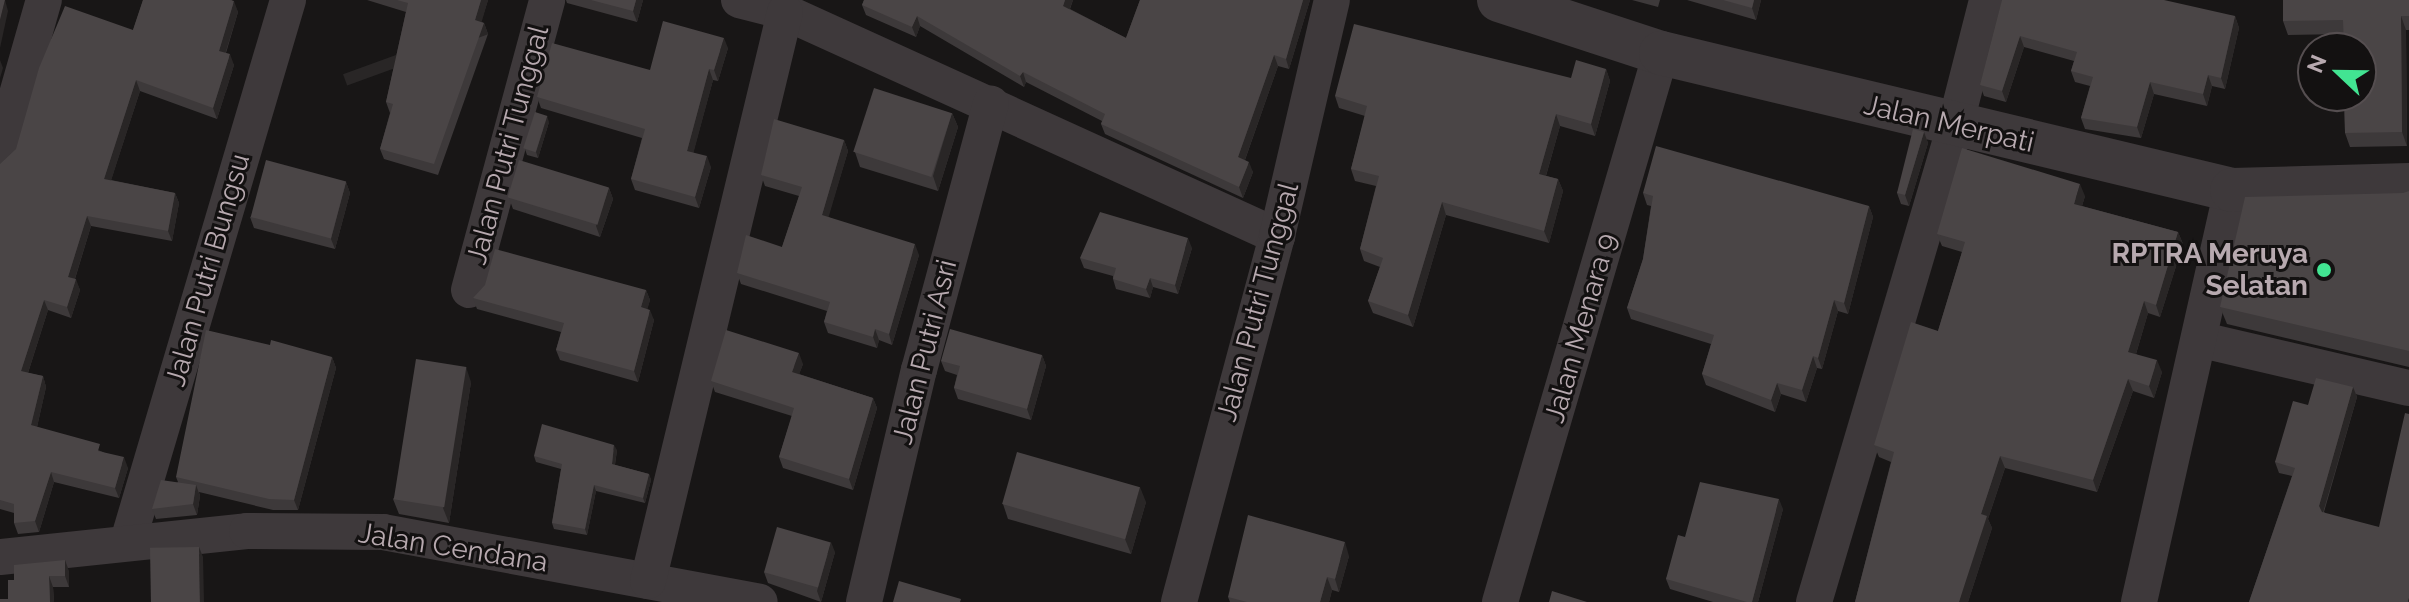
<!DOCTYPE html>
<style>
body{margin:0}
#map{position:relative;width:2409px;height:602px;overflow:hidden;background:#181616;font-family:Raleway,sans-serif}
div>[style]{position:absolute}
.minor>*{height:36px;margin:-18px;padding:0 18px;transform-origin:18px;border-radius:18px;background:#3e393b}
.tertiary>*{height:44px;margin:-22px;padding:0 22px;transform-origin:22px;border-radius:22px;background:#3e393b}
.wall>*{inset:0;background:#3d393a}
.shaded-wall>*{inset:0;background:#292626;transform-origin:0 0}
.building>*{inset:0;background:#4a4546;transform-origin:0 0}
.dots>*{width:22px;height:22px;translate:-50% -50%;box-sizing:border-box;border:4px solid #131111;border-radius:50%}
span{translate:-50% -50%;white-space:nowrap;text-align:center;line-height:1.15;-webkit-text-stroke:6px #131111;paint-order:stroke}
.street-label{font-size:28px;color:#b7a9af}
.poi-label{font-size:28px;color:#b7a9af;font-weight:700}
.right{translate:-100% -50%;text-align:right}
.north{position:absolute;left:2297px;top:32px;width:80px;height:80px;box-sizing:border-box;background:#131111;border:2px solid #554e50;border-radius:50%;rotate:292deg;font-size:22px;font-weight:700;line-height:32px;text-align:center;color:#b7a9af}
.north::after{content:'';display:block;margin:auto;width:28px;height:36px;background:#42e492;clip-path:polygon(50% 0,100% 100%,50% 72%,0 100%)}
</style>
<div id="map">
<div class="minor">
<div style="left:739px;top:0;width:48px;rotate:14.6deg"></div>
<div style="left:785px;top:12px;width:541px;rotate:24.48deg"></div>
<div style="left:0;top:154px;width:160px;rotate:-74.1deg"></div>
<div style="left:469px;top:290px;width:300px;rotate:-74.9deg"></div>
<div style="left:2202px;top:340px;width:212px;rotate:13.1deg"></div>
<div style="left:128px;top:541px;width:564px;rotate:-73.52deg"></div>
<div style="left:0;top:557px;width:248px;rotate:-6deg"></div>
<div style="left:247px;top:531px;width:136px;rotate:0.4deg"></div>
<div style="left:383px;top:532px;width:383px;rotate:10.5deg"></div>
<div style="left:648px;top:581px;width:585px;rotate:-76.46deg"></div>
<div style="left:864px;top:602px;width:238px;rotate:-76.7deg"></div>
<div style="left:919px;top:370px;width:276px;rotate:-74.9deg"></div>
<div style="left:1179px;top:602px;width:379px;rotate:-75deg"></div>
<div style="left:1277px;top:236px;width:242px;rotate:-76.9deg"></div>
<div style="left:1500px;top:602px;width:572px;rotate:-73.66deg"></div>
<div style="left:1814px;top:602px;width:496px;rotate:-73.5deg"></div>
<div style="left:1955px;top:126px;width:130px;rotate:-75.7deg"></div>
<div style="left:2139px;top:602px;width:422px;rotate:-77.3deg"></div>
</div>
<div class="tertiary">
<div style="left:1499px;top:0;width:170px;rotate:18.1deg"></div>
<div style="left:1661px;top:53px;width:587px;rotate:13.49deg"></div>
<div style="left:2232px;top:190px;width:177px;rotate:-1.6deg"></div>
</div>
<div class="wall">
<div style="clip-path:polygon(143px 0,232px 0,238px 12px,226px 53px,234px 65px,217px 119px,140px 91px,111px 180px,175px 193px,179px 203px,172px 241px,91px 226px,75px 279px,80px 290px,71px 318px,48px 310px,28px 373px,43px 376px,46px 387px,37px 427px,103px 452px,128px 468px,119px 498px,54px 482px,39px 532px,18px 534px,14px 523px,14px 513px,0 509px,0 164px,16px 149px,133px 30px)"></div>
<div style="clip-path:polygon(367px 0,488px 0,481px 22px,484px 23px,488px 34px,438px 175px,384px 159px,380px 149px,390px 113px,386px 102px,406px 12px)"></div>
<div style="clip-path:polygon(566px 0,643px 0,637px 22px,567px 3px)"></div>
<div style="clip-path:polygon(864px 0,1073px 0,1070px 9px,1126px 38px,1140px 0,1310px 0,1289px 69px,1278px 66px,1245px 160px,1253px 172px,1243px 198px,1105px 134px,1101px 124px,1102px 121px,1026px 82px,1024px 87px,920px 26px,916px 37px,866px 15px,862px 5px)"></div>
<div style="clip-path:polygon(1632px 0,1660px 0,1658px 7px)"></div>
<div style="clip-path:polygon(1687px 0,1761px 0,1756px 20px)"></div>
<div style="clip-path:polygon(2002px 0,2235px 16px,2239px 28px,2225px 89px,2212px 86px,2207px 106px,2154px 94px,2141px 138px,2085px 129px,2081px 118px,2090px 86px,2075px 82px,2071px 71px,2074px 61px,2024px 47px,2006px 102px,1984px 96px,1980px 85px)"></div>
<div style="clip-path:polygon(2409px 0,2409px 30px,2406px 30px,2407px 146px,2350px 147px,2345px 133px,2343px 34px,2288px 35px,2283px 21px)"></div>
<div style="clip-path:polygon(728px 48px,718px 81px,713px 80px,693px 153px,711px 167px,699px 208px,635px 190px,631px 179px,642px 138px,541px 108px,537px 97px,650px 70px)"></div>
<div style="clip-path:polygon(1606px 69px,1610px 81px,1595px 136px,1560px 126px,1546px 176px,1558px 179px,1563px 191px,1549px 243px,1446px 215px,1413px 327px,1373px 313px,1368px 301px,1380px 267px,1364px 261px,1360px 249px,1376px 186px,1355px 181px,1351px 169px,1365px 116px,1339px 108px,1335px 96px,1571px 78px)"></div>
<div style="clip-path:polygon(952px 113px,958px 127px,938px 191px,860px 167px,855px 152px)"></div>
<div style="clip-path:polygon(549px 122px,538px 158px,527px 155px,525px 149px)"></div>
<div style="clip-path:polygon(1924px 132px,1928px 143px,1909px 206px,1901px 204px,1897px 193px)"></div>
<div style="clip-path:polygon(844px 140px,848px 151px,828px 217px,919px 255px,892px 345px,879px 340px,877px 348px,828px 333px,824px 322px,827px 311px,741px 284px,737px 273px,782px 247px,799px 196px,765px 186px,761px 175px)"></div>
<div style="clip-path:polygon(346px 182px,350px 193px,335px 249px,254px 228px,250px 217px)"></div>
<div style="clip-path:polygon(609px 188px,613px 199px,600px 237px,513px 209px,509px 198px)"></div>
<div style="clip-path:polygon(2409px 191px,2409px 367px,2227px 324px,2220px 307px,2403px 193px)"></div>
<div style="clip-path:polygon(1643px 193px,1869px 206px,1873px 217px,1848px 314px,1838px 311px,1822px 369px,1817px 368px,1806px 402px,1781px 394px,1775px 412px,1706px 385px,1702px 374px,1711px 344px,1631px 319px,1627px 308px,1643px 259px,1651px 206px,1647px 205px)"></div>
<div style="clip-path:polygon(2085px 196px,2082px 206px,2178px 232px,2183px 244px,2160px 317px,2148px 313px,2136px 354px,2162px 372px,2154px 398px,2133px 391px,2097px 492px,2005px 468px,1988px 519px,1992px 528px,1968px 602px,1855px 602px,1891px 462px,1879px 457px,1874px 445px,1938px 331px,1962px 252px,1942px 246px,1937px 234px)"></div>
<div style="clip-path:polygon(1192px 248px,1178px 294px,1153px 287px,1150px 298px,1116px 289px,1113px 279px,1113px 276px,1084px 268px,1080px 258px)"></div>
<div style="clip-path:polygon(646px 290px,650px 300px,647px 309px,654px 320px,638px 382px,560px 360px,556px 350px,561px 332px,477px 309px,473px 298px)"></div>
<div style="clip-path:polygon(1042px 355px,1046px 366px,1031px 420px,958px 399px,954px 388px,957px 375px,945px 371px,941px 361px)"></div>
<div style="clip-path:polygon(332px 357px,336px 368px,298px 510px,273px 510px,199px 492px,200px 496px,197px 515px,156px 519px,152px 509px,178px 482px,176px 477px)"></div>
<div style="clip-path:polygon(803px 364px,799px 374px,873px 398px,877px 408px,853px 490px,783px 468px,779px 457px,792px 416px,715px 392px,711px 381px)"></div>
<div style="clip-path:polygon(471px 382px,449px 523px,399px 514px,393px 499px)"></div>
<div style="clip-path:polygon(2353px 387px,2357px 397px,2324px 512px,2409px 602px,2249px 602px,2292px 476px,2279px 473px,2275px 462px,2308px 405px)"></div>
<div style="clip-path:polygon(617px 450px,615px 465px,649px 474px,651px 480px,645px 503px,596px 491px,587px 535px,554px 529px,552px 523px,561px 469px,536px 462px,534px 456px)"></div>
<div style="clip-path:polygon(1146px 502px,1131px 554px,1008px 519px,1003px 504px)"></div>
<div style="clip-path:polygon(1783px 509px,1758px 602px,1713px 602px,1670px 589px,1666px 579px,1685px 537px)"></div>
<div style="clip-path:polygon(835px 552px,821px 602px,768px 583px,764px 572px)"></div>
<div style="clip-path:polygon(1349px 556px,1339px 592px,1332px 590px,1329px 602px,1230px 602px,1228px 597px)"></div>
<div style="clip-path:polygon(69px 571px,69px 587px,53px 587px,54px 602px,0 602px,8px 599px,14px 580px)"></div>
</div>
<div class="shaded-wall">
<div style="clip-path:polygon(5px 0,8px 11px,0 48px,0 20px)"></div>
<div style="clip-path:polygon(481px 0,488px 0,479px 31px,475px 20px)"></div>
<div style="clip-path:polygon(636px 0,643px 0,637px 22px,633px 11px)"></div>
<div style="clip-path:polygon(1065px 0,1073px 0,1067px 16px,1063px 6px)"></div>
<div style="clip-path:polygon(1303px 0,1310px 0,1289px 69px,1286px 59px)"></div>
<div style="clip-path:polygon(1754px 0,1761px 0,1756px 20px,1752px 8px)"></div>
<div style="clip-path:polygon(234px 1px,238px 12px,223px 61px,219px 51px)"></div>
<div style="clip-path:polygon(917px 16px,920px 26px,916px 37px,912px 27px)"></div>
<div style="clip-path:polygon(2235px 16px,2239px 28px,2225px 89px,2221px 78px)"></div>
<div style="clip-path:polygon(2401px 16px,2406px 30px,2407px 146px,2402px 132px)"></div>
<div style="left:484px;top:23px;width:12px;height:150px;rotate:70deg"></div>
<div style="clip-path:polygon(2020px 36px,2024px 47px,2006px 102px,2002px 91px)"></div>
<div style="clip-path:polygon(724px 38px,728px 48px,718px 81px,714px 70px)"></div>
<div style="clip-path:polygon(230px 54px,234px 65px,217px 119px,213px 108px)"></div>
<div style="clip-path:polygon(1274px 55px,1278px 66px,1242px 168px,1238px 157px)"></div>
<div style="clip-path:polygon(0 60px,3px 68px,0 78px)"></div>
<div style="clip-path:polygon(709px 69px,713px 80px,691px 162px,687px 151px)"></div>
<div style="clip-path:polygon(1606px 69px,1610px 81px,1595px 136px,1591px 124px)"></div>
<div style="clip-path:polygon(1023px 72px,1026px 82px,1024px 87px,1020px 76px)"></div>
<div style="clip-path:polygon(2208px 75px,2212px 86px,2207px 106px,2203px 94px)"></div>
<div style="clip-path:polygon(136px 80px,140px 91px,108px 190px,104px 179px)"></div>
<div style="clip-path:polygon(2150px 82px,2154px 94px,2141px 138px,2137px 127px)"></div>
<div style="clip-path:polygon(952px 113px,958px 127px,938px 191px,933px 176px)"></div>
<div style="clip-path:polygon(1556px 114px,1560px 126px,1543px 186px,1539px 174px)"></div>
<div style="clip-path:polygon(547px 116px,549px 122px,538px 158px,536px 152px)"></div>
<div style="clip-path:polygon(1924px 132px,1928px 143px,1909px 206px,1905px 195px)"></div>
<div style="clip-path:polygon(844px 140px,848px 151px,826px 226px,822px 215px)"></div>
<div style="clip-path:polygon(707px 156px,711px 167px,699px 208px,695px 197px)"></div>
<div style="clip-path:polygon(1249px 162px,1253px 172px,1243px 198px,1239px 187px)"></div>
<div style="clip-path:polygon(1558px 179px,1563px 191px,1549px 243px,1544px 231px)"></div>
<div style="clip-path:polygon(346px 182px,350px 193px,335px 249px,331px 239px)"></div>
<div style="clip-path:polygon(2080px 184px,2085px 196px,2079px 216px,2074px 204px)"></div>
<div style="clip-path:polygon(609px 188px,613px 199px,600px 237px,596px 226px)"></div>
<div style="clip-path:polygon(175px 193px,179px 203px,172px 241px,168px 231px)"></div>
<div style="clip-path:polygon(1442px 202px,1446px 215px,1413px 327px,1408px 315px)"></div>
<div style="clip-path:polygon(1869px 206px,1873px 217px,1848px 314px,1844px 303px)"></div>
<div style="clip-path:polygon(87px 216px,91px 226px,72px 288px,68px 277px)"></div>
<div style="clip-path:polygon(2178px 232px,2183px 244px,2160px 317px,2156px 305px)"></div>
<div style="clip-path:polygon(1188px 238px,1192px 248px,1178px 294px,1175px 285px)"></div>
<div style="clip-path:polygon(915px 244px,919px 255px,892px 345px,889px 334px)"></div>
<div style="clip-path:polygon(1150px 278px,1153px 287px,1150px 298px,1146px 289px)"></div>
<div style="clip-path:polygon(76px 279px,80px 290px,71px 318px,67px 307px)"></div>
<div style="clip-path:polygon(646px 290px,650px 300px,645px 318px,641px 307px)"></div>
<div style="clip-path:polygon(44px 300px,48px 310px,25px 382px,21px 371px)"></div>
<div style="clip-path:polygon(1834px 300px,1838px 311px,1822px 369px,1818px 358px)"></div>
<div style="clip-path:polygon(2144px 301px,2148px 313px,2133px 364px,2128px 352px)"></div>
<div style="clip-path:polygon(650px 310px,654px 320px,638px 382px,634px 371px)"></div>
<div style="clip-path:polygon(875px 329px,879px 340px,877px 348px,873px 337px)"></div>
<div style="clip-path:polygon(799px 353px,803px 364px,796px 383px,792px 372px)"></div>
<div style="clip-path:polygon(1042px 355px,1046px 366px,1031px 420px,1027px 409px)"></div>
<div style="clip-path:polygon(1813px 356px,1817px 368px,1806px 402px,1802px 390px)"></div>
<div style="clip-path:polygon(332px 357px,336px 368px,298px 510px,294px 500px)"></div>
<div style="clip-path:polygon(2157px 360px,2162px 372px,2154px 398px,2149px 386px)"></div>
<div style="clip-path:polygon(466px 367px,471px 382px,449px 523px,443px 508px)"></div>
<div style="clip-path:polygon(43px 376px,46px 387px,35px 436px,31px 425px)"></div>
<div style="clip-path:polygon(2128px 379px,2133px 391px,2097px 492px,2093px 480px)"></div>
<div style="clip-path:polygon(1777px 383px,1781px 394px,1775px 412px,1771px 400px)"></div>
<div style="clip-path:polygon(2353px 387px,2357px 397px,2322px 516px,2319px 506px)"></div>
<div style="clip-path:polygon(873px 398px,877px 408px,853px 490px,849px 479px)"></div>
<div style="clip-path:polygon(614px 445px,617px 450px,614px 470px,612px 464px)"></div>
<div style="clip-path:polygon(2000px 456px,2005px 468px,1988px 519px,1992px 528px,1968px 602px,1959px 602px,1981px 514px)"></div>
<div style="clip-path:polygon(124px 457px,128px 468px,119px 498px,115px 488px)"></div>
<div style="clip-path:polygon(51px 472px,54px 482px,39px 532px,35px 521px)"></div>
<div style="clip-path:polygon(649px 474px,651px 480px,645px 503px,643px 498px)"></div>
<div style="clip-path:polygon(196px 485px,200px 496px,197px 515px,193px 504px)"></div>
<div style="clip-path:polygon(594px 485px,596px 491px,587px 535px,585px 529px)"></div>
<div style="clip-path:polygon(1140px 487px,1146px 502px,1131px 554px,1125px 539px)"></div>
<div style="clip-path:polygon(1779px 499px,1783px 509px,1758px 602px,1752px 602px)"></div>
<div style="clip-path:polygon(831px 542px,835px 552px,821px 602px,817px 591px)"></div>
<div style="clip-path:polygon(1345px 542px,1349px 556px,1339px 592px,1335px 579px)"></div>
<div style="clip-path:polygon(199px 547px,203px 557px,204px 602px,200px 602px)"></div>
<div style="clip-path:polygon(65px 560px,69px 571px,69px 587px,65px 576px)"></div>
<div style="clip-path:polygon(49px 576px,53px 587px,54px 602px,50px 602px)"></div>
<div style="clip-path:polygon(1327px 577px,1332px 590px,1329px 602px,1320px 602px)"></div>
</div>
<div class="building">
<div style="clip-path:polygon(0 0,5px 0,0 20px)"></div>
<div style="clip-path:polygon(143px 0,230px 0,234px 1px,219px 51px,230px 54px,213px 108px,136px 80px,104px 179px,175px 193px,168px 231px,87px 216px,68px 277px,76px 279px,67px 307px,44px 300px,21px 371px,43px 376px,31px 425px,100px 444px,98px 451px,124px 457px,115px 488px,51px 472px,35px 521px,14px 523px,14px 504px,0 500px,0 164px,16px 149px,39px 68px,65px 6px,133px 30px)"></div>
<div style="clip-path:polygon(397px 0,481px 0,475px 20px,484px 23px,434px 164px,380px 149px,393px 104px,386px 102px,408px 3px)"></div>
<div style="clip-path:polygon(591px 0,636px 0,633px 11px)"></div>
<div style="clip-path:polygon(864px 0,1065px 0,1063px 6px,1126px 38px,1140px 0,1303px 0,1286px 59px,1274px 55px,1238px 157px,1249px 162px,1239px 187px,1101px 124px,1105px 114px,1023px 72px,1020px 76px,917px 16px,912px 27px,862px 5px)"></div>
<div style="clip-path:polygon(1723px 0,1754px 0,1752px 8px)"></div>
<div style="clip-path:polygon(2002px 0,2164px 0,2235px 16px,2221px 78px,2208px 75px,2203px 94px,2150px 82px,2137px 127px,2081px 118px,2093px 77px,2071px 71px,2077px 52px,2020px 36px,2002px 91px,1980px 85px)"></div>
<div style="clip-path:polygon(2283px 0,2409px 0,2409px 16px,2401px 16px,2402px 132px,2345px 133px,2344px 96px,2361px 96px,2361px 48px,2344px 48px,2343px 20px,2283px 21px)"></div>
<div style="clip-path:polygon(663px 21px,724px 38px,714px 70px,709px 69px,687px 151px,707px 156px,695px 197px,631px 179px,645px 129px,537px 97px,552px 43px,650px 70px)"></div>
<div style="clip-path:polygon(1354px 24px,1571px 78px,1576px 60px,1606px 69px,1591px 124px,1556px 114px,1539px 174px,1558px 179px,1544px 231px,1442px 202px,1408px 315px,1368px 301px,1383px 258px,1360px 249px,1379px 176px,1351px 169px,1367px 106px,1335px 96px)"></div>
<div style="left:874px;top:88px;width:82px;height:67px;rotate:18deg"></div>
<div style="left:535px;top:112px;width:13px;height:38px;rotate:18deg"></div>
<div style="clip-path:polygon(774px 119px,844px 140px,822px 215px,915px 244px,889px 334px,875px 329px,873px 337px,824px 322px,830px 302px,737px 273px,746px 235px,782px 247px,802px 187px,761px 175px)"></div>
<div style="clip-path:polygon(1913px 129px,1924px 132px,1905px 195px,1897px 193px)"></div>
<div style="clip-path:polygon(1656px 146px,1869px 206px,1844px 303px,1834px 300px,1818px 358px,1813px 356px,1802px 390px,1777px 383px,1771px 400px,1702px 374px,1714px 335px,1627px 308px,1643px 259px,1653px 196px,1643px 193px)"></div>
<div style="clip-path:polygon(1962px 148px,2080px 184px,2074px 204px,2178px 232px,2156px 305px,2144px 301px,2128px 352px,2157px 360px,2149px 386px,2128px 379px,2093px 480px,2000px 456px,1981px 514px,1987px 516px,1959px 602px,1855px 602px,1894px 452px,1874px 445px,1911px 322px,1938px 331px,1965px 242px,1937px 234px)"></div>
<div style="left:266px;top:160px;width:83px;height:59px;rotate:15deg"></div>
<div style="left:519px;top:160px;width:94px;height:39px;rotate:17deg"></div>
<div style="clip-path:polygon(2409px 191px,2409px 351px,2220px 307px,2245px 197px,2403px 193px)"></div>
<div style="clip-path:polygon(1100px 212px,1188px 238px,1175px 285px,1150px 278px,1146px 289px,1113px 279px,1116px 268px,1080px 258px)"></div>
<div style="clip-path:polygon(495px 249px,646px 290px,641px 307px,650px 310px,634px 371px,556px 350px,564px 323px,473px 298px,485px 285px)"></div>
<div style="clip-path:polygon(950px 329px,1042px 355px,1027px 409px,954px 388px,960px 366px,941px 361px)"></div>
<div style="clip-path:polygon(206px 330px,270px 345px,271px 340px,332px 357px,294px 500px,269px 499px,176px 477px)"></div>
<div style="clip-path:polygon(726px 330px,799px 353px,792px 372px,873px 398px,849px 479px,779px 457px,794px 408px,711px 381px)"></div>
<div style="left:416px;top:359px;width:51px;height:142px;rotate:9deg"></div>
<div style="clip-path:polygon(2316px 378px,2353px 387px,2319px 506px,2322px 512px,2379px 527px,2405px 413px,2409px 414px,2409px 598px,2408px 602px,2249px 602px,2295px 468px,2275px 462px,2293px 401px,2308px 405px)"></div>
<div style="clip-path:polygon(542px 424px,614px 445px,612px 464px,649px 474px,643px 498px,594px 485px,585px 529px,552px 523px,562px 464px,534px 456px)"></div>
<div style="left:1017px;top:452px;width:128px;height:54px;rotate:16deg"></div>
<div style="clip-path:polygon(161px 480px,196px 485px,193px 504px,152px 509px)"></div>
<div style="clip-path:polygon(1700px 482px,1779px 499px,1752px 602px,1747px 602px,1666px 579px,1678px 535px,1685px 537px)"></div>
<div style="clip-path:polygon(1248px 515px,1345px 542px,1335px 579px,1327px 577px,1320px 602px,1247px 602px,1228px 597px)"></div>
<div style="left:777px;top:527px;width:56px;height:47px;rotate:16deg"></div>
<div style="left:199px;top:547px;width:55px;height:49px;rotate:89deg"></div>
<div style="clip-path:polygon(65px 560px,65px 576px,49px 576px,50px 602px,0 602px,0 599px,8px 599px,8px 580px,14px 580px,14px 565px)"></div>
<div style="clip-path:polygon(899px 581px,961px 599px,960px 602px,893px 602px)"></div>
<div style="clip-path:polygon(1552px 591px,1587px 602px,1549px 602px)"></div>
</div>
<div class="dots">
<div style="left:2324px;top:270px;background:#42e492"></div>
</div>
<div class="street-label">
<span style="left:1949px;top:124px;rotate:13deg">Jalan Merpati</span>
<span style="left:508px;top:145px;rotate:-75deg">Jalan Putri Tunggal</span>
<span style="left:208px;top:270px;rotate:-74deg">Jalan Putri Bungsu</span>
<span style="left:1258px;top:302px;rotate:-75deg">Jalan Putri Tunggal</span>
<span style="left:1581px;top:328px;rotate:-74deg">Jalan Menara 9</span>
<span style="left:925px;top:352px;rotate:-76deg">Jalan Putri Asri</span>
<span style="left:453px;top:548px;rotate:9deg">Jalan Cendana</span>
</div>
<div class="poi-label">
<span class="right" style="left:2308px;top:270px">RPTRA Meruya<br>Selatan</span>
</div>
<div class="north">N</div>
</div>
